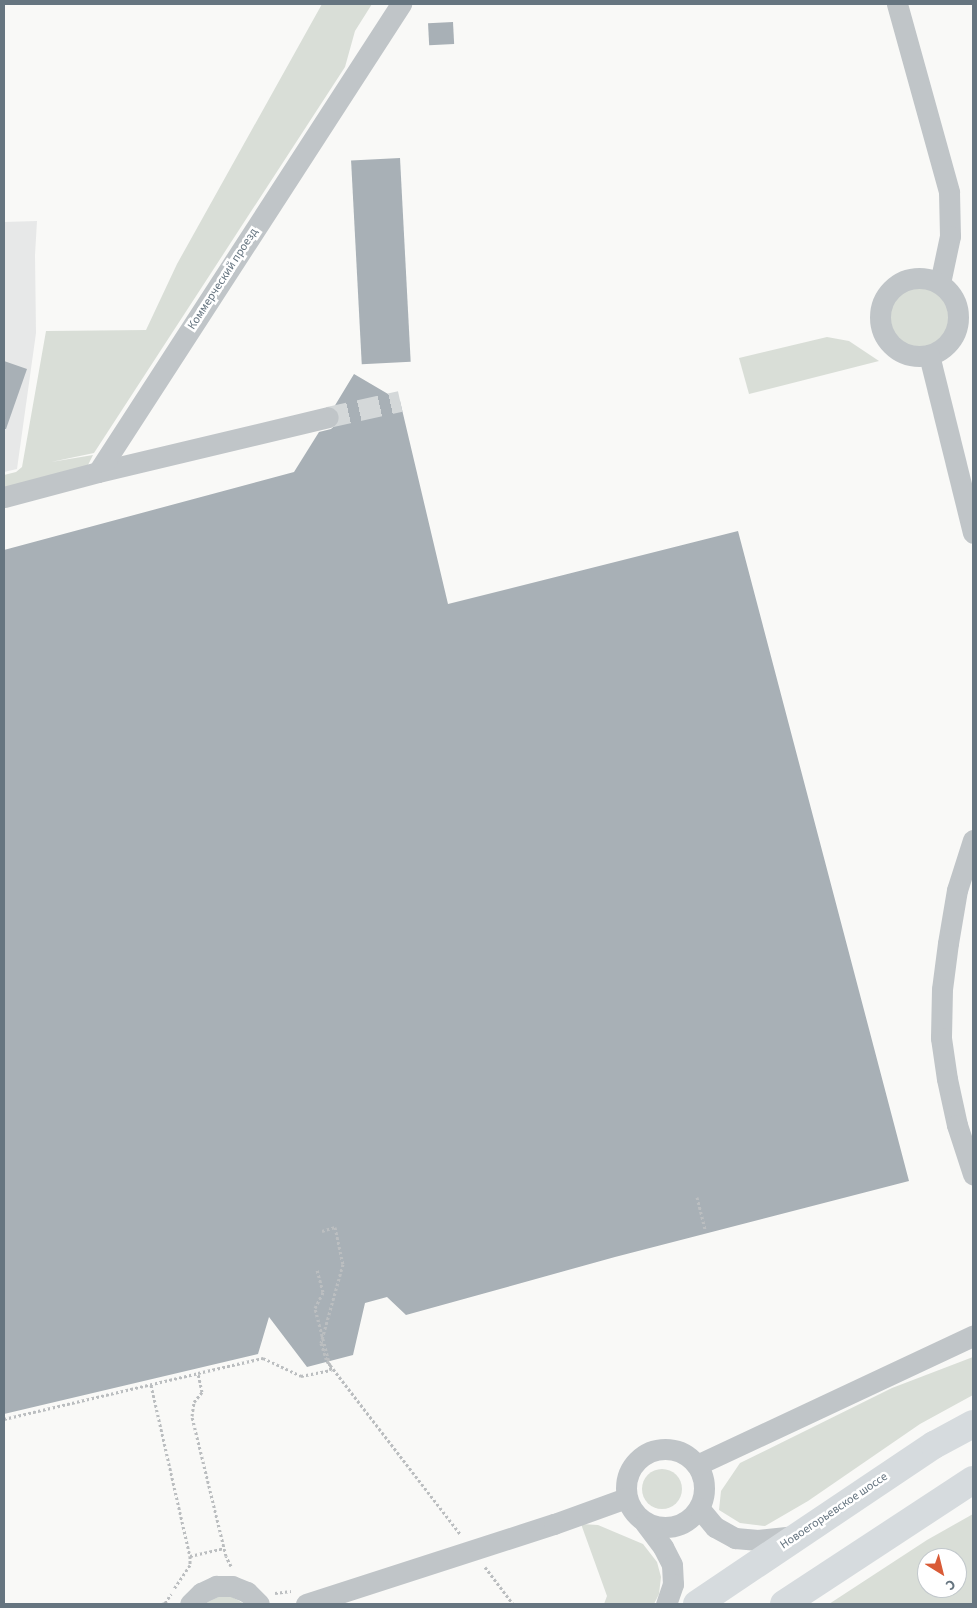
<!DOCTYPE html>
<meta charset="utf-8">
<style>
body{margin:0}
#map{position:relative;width:977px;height:1608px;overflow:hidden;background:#f9f9f7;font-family:"Source Sans 3",sans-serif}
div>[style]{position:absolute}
.built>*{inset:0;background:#e7e8e8}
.green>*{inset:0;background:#d9ded7}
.round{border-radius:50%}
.building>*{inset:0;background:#a8b0b6;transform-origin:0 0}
.minor-tunnel>*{height:21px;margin-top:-10.5px;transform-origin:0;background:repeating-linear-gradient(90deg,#d4d8d9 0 21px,transparent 0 32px)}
.path>*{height:3px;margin-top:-1.5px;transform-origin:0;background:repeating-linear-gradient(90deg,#bbbec0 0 2.5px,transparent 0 5px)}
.minor>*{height:21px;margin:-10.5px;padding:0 10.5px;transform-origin:10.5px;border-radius:10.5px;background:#c0c5c8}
.minor>.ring{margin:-10.5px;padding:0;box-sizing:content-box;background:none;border:21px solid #c0c5c8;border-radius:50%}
.secondary>*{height:28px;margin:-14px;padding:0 14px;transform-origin:14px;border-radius:14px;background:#d6dbde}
span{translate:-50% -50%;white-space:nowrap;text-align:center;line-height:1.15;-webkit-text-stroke:5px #fff;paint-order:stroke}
.street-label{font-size:12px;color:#667580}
.frame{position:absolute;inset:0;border:5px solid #667580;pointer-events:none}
.north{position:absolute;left:917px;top:1548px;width:50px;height:50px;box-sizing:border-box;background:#fff;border:1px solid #c2c8cc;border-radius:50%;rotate:144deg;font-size:14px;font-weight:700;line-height:20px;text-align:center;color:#667580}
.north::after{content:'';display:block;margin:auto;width:18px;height:22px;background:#d95b37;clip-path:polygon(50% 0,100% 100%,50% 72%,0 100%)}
</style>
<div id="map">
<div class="built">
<div style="clip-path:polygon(37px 221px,35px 255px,36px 333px,17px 469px,4px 472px,4px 222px)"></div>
</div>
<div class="green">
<div style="clip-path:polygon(322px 4px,372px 4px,355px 31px,345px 67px,94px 453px,51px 462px,93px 455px,86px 469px,4px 489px,4px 475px,16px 472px,22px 467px,46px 331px,146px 330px,177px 264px)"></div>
<div class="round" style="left:888px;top:286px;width:62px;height:62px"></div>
<div style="clip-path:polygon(827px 337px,849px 341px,879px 361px,749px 394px,739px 358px)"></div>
<div style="clip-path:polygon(973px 1357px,973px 1395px,920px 1424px,808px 1501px,765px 1526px,740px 1523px,719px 1510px,721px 1491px,740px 1463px,892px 1388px)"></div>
<div class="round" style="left:642px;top:1469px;width:40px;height:40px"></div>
<div style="clip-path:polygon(evenodd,973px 1514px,973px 1604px,829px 1604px,927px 1540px,973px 1514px,927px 1558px,957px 1558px,957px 1588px,927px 1588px,927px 1558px)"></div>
<div style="clip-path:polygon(581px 1524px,598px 1525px,643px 1544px,657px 1562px,661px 1577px,659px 1594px,654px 1604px,604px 1604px,607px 1596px)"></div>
<div style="clip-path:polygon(220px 1596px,230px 1596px,245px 1604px,204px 1604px)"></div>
</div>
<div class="building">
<div style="left:453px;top:22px;width:22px;height:25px;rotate:87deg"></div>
<div style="left:400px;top:158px;width:204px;height:49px;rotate:87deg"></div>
<div style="clip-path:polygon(4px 361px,27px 369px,6px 429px,4px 429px)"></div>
<div style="clip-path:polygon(354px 374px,400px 401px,448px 604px,738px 531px,909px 1181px,615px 1257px,406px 1315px,387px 1297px,365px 1303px,353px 1355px,307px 1367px,269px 1317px,258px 1354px,4px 1414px,4px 550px,294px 472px,319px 432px,331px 429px,340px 421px,340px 414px,334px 407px)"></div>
</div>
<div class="minor-tunnel">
<div style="left:328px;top:417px;width:74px;rotate:-12.5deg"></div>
</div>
<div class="path">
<div style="left:697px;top:1197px;width:33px;rotate:76deg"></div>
<div style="left:322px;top:1231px;width:14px;rotate:-17deg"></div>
<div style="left:335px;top:1227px;width:38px;rotate:78deg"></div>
<div style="left:343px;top:1264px;width:82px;rotate:105.6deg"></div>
<div style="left:321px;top:1343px;width:19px;rotate:72deg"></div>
<div style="left:327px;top:1361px;width:218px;rotate:52.4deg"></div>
<div style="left:151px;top:1385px;width:175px;rotate:77.2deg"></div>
<div style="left:190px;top:1556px;width:9px;rotate:90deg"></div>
<div style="left:190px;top:1565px;width:29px;rotate:124deg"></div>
<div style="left:4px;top:1419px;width:199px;rotate:-13.3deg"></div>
<div style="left:190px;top:1556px;width:35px;rotate:-13deg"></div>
<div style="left:231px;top:1566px;width:11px;rotate:-117deg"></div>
<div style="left:226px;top:1556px;width:144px;rotate:-103.7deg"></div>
<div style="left:192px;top:1416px;width:14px;rotate:-82deg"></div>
<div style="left:194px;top:1402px;width:13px;rotate:-51deg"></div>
<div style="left:202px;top:1392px;width:19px;rotate:-102deg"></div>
<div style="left:198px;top:1373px;width:67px;rotate:-13deg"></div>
<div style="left:263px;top:1358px;width:42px;rotate:25.3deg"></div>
<div style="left:301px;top:1376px;width:31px;rotate:-11deg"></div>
<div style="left:331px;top:1370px;width:64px;rotate:-104.5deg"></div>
<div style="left:315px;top:1308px;width:18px;rotate:-63deg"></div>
<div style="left:323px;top:1292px;width:23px;rotate:-105deg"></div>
<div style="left:485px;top:1567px;width:46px;rotate:52.9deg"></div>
<div style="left:275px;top:1593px;width:16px;rotate:-7deg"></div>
<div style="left:162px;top:1604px;width:3px;rotate:-18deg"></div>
<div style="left:165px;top:1603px;width:11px;rotate:-56deg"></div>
</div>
<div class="minor">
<div style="left:897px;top:4px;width:195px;rotate:74.5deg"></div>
<div style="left:949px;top:192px;width:44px;rotate:88.7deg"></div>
<div style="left:950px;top:236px;width:48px;rotate:102deg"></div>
<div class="ring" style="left:880px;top:278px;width:57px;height:57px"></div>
<div style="left:929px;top:355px;width:183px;rotate:76.1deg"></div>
<div style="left:98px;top:472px;width:236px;rotate:-13.4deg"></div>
<div style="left:4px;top:497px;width:97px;rotate:-14.9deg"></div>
<div style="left:98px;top:472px;width:558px;rotate:-57.08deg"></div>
<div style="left:973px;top:840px;width:52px;rotate:107.7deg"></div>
<div style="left:957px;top:890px;width:54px;rotate:99.6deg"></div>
<div style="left:948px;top:943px;width:46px;rotate:97.4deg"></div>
<div style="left:942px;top:989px;width:49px;rotate:91.2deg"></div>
<div style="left:941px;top:1038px;width:41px;rotate:81.7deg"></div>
<div style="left:947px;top:1079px;width:47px;rotate:77.7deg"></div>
<div style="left:957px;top:1125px;width:52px;rotate:71.9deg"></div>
<div class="ring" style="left:626px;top:1449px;width:57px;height:57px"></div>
<div style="left:697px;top:1465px;width:305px;rotate:-25.1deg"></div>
<div style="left:699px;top:1508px;width:25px;rotate:50deg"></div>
<div style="left:715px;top:1527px;width:23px;rotate:29deg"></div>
<div style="left:735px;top:1538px;width:23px;rotate:5deg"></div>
<div style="left:758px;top:1540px;width:38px;rotate:-6deg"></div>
<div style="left:645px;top:1523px;width:30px;rotate:53deg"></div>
<div style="left:663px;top:1547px;width:20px;rotate:63deg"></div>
<div style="left:672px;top:1565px;width:19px;rotate:87deg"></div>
<div style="left:673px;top:1584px;width:21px;rotate:109deg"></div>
<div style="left:190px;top:1604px;width:16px;rotate:-45deg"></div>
<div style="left:201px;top:1593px;width:17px;rotate:-25deg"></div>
<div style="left:216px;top:1586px;width:16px"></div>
<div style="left:232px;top:1586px;width:16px;rotate:22deg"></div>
<div style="left:247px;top:1592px;width:17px;rotate:45deg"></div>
<div style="left:306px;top:1604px;width:261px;rotate:-17.9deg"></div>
<div style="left:554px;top:1524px;width:77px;rotate:-19.9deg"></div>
</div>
<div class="secondary">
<div style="left:697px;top:1604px;width:285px;rotate:-33.9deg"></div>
<div style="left:934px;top:1445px;width:44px;rotate:-28.3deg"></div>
<div style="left:784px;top:1604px;width:226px;rotate:-33.3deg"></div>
</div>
<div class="street-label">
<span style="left:223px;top:279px;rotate:-57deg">Коммерческий проезд</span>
<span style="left:834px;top:1511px;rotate:-34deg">Новоегорьевское шоссе</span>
</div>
<div class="frame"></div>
<div class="north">С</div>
</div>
